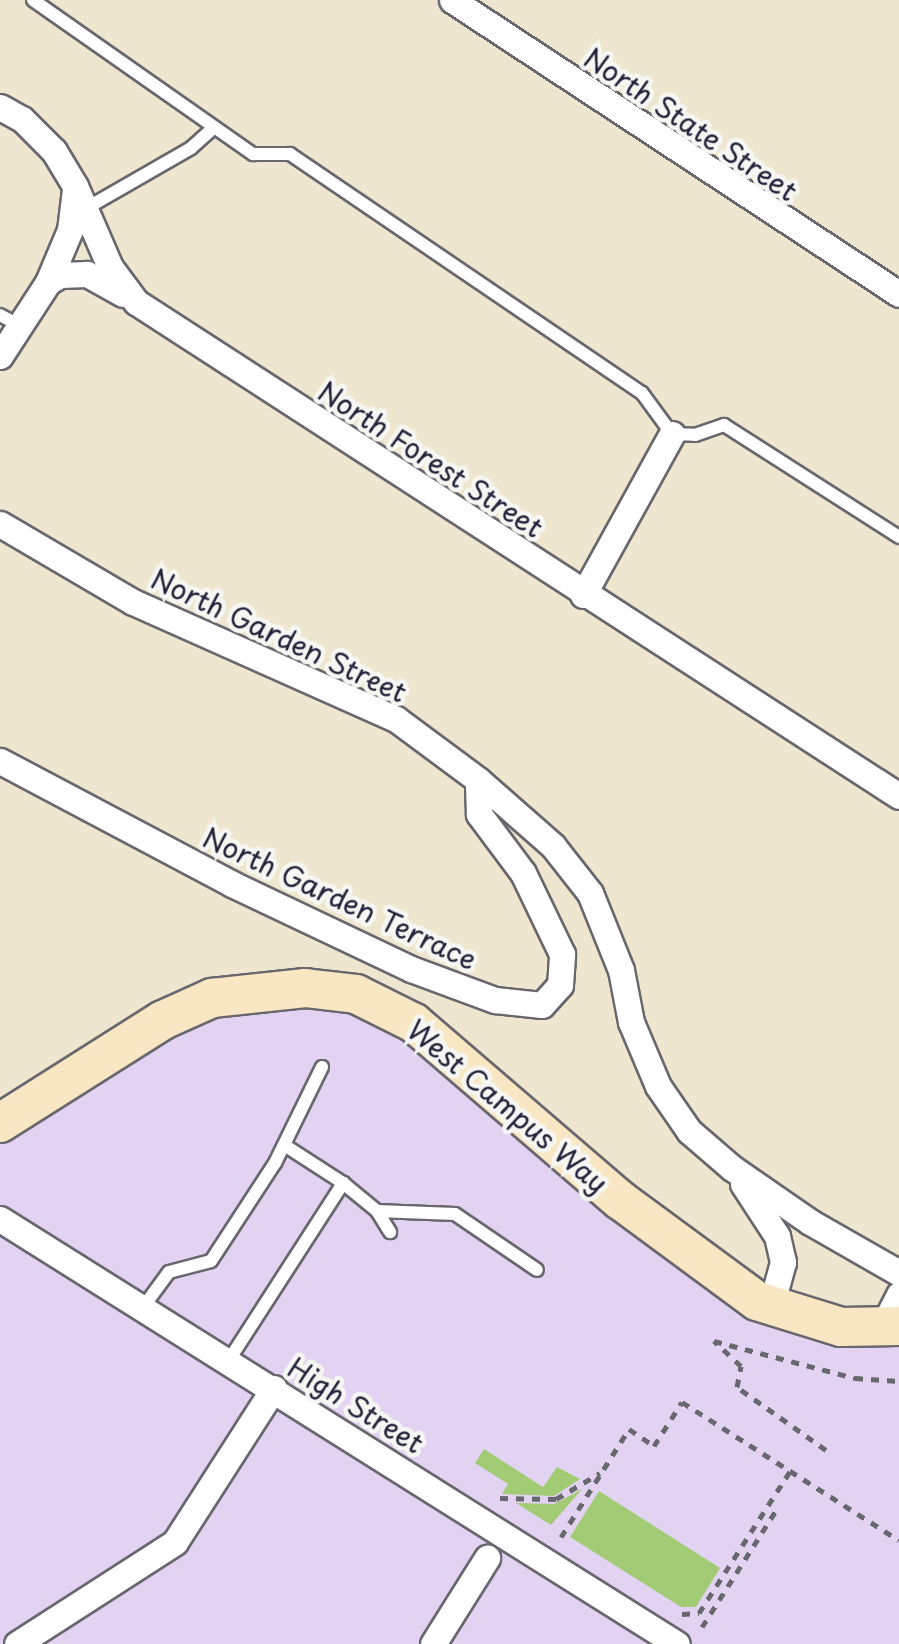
<!DOCTYPE html>
<style>
body{margin:0}
#map{position:relative;width:899px;height:1644px;overflow:hidden;background:#eee6ce;font-family:"Playpen Sans",sans-serif}
div>[style]{position:absolute}
.built>*{inset:0;background:#e3d3f2}
.green>*{inset:0;background:#a2cb76}
.path>*{height:5px;margin-top:-2.5px;transform-origin:0;background:repeating-linear-gradient(90deg,#69676e 0 8px,transparent 0 16px)}
.roads{filter:drop-shadow(2px 0 #69676e) drop-shadow(-2px 0 #69676e) drop-shadow(0 2px #69676e) drop-shadow(0 -2px #69676e)}
.lane>*{height:12px;margin:-6px;padding:0 6px;transform-origin:6px;border-radius:6px;background:#fff}
.street>*{height:25px;margin:-12.5px;padding:0 12.5px;transform-origin:12.5px;border-radius:12.5px;background:#fff}
.secondary>*{height:38px;margin:-19px;padding:0 19px;transform-origin:19px;border-radius:19px;background:#f9e7c3}
span{translate:-50% -50%;white-space:nowrap;text-align:center;line-height:1.15;-webkit-text-stroke:9px #f6f6f2;paint-order:stroke}
.street-label{font-size:28px;color:#22223b}
</style>
<div id="map">
<div class="built">
<div style="clip-path:polygon(356px 994px,757px 1301px,899px 1319px,899px 1644px,0 1644px,0 1123px,163px 1020px)"></div>
</div>
<div class="green">
<div style="clip-path:polygon(484px 1449px,543px 1487px,557px 1467px,580px 1479px,554px 1496px,502px 1494px,508px 1484px,475px 1463px)"></div>
<div style="clip-path:polygon(582px 1489px,551px 1525px,516px 1503px,554px 1504px)"></div>
<div style="clip-path:polygon(599px 1491px,720px 1568px,696px 1607px,681px 1607px,570px 1537px)"></div>
</div>
<div class="path">
<div style="left:826px;top:1450px;width:109px;rotate:-144.7deg"></div>
<div style="left:737px;top:1387px;width:21px;rotate:-79deg"></div>
<div style="left:741px;top:1366px;width:37px;rotate:-137deg"></div>
<div style="left:714px;top:1341px;width:146px;rotate:14.7deg"></div>
<div style="left:855px;top:1378px;width:44px;rotate:3.9deg"></div>
<div style="left:500px;top:1498px;width:56px;rotate:1deg"></div>
<div style="left:556px;top:1499px;width:51px;rotate:-30.6deg"></div>
<div style="left:561px;top:1537px;width:128px;rotate:-57.8deg"></div>
<div style="left:629px;top:1429px;width:30px;rotate:34deg"></div>
<div style="left:654px;top:1446px;width:52px;rotate:-57.5deg"></div>
<div style="left:682px;top:1402px;width:257px;rotate:32.5deg"></div>
<div style="left:682px;top:1614px;width:17px;rotate:-3deg"></div>
<div style="left:699px;top:1613px;width:169px;rotate:-57.3deg"></div>
<div style="left:702px;top:1627px;width:140px;rotate:-57.6deg"></div>
</div>
<div class="roads">
<div class="lane">
<div style="left:33px;top:0;width:269px;rotate:35deg"></div>
<div style="left:253px;top:154px;width:37px"></div>
<div style="left:290px;top:154px;width:425px;rotate:34.2deg"></div>
<div style="left:642px;top:393px;width:51px;rotate:53.8deg"></div>
<div style="left:672px;top:434px;width:23px;rotate:2deg"></div>
<div style="left:695px;top:435px;width:31px;rotate:-19deg"></div>
<div style="left:724px;top:425px;width:208px;rotate:32.6deg"></div>
<div style="left:85px;top:209px;width:122px;rotate:-29.9deg"></div>
<div style="left:191px;top:148px;width:30px;rotate:-42deg"></div>
<div style="left:0;top:315px;width:21px;rotate:28deg"></div>
<div style="left:343px;top:1183px;width:44px;rotate:39.5deg"></div>
<div style="left:377px;top:1211px;width:78px;rotate:2.2deg"></div>
<div style="left:455px;top:1214px;width:99px;rotate:34.3deg"></div>
<div style="left:377px;top:1211px;width:25px;rotate:58deg"></div>
<div style="left:144px;top:1306px;width:42px;rotate:-53.7deg"></div>
<div style="left:169px;top:1272px;width:43px;rotate:-14.7deg"></div>
<div style="left:211px;top:1261px;width:117px;rotate:-56.9deg"></div>
<div style="left:275px;top:1163px;width:107px;rotate:-63.9deg"></div>
<div style="left:229px;top:1360px;width:211px;rotate:-57.2deg"></div>
<div style="left:343px;top:1183px;width:70px;rotate:-147.2deg"></div>
</div>
<div class="street">
<div style="left:452px;top:0;width:535px;rotate:33.33deg"></div>
<div style="left:0;top:107px;width:25px;rotate:29deg"></div>
<div style="left:22px;top:119px;width:45px;rotate:45deg"></div>
<div style="left:54px;top:151px;width:41px;rotate:59deg"></div>
<div style="left:75px;top:186px;width:88px;rotate:66.6deg"></div>
<div style="left:110px;top:267px;width:44px;rotate:53.4deg"></div>
<div style="left:136px;top:302px;width:909px;rotate:32.92deg"></div>
<div style="left:48px;top:282px;width:56px;rotate:-67.1deg"></div>
<div style="left:70px;top:230px;width:39px;rotate:-83deg"></div>
<div style="left:0;top:356px;width:88px;rotate:-57deg"></div>
<div style="left:48px;top:282px;width:14px;rotate:-30deg"></div>
<div style="left:60px;top:275px;width:27px;rotate:-2deg"></div>
<div style="left:87px;top:274px;width:41px;rotate:29.1deg"></div>
<div style="left:0;top:524px;width:154px;rotate:30.4deg"></div>
<div style="left:133px;top:602px;width:288px;rotate:24deg"></div>
<div style="left:396px;top:719px;width:102px;rotate:36.6deg"></div>
<div style="left:478px;top:780px;width:100px;rotate:41.3deg"></div>
<div style="left:553px;top:846px;width:60px;rotate:51.8deg"></div>
<div style="left:590px;top:893px;width:83px;rotate:68.1deg"></div>
<div style="left:621px;top:970px;width:53px;rotate:79.1deg"></div>
<div style="left:631px;top:1022px;width:69px;rotate:67.1deg"></div>
<div style="left:658px;top:1086px;width:55px;rotate:55.4deg"></div>
<div style="left:689px;top:1131px;width:57px;rotate:40.7deg"></div>
<div style="left:732px;top:1168px;width:95px;rotate:34.7deg"></div>
<div style="left:810px;top:1222px;width:103px;rotate:29.8deg"></div>
<div style="left:583px;top:595px;width:184px;rotate:-61.1deg"></div>
<div style="left:0;top:761px;width:263px;rotate:27.9deg"></div>
<div style="left:232px;top:884px;width:198px;rotate:25.4deg"></div>
<div style="left:411px;top:969px;width:90px;rotate:20.3deg"></div>
<div style="left:495px;top:1000px;width:47px;rotate:6.1deg"></div>
<div style="left:542px;top:1005px;width:27px;rotate:-48deg"></div>
<div style="left:560px;top:985px;width:31px;rotate:-86deg"></div>
<div style="left:562px;top:954px;width:90px;rotate:-115.7deg"></div>
<div style="left:523px;top:873px;width:74px;rotate:-126.7deg"></div>
<div style="left:479px;top:814px;width:34px;rotate:-92deg"></div>
<div style="left:743px;top:1184px;width:62px;rotate:56.8deg"></div>
<div style="left:777px;top:1236px;width:27px;rotate:77deg"></div>
<div style="left:783px;top:1262px;width:46px;rotate:105.3deg"></div>
<div style="left:0;top:1219px;width:799px;rotate:32.12deg"></div>
<div style="left:884px;top:1324px;width:33px;rotate:-63deg"></div>
<div style="left:17px;top:1644px;width:188px;rotate:-32.8deg"></div>
<div style="left:175px;top:1542px;width:183px;rotate:-57.3deg"></div>
<div style="left:433px;top:1644px;width:102px;rotate:-57.9deg"></div>
</div>
<div class="secondary">
<div style="left:0;top:1123px;width:193px;rotate:-32.3deg"></div>
<div style="left:163px;top:1020px;width:54px;rotate:-24.2deg"></div>
<div style="left:212px;top:998px;width:94px;rotate:-6.1deg"></div>
<div style="left:305px;top:988px;width:51px;rotate:6.7deg"></div>
<div style="left:356px;top:994px;width:65px;rotate:26.6deg"></div>
<div style="left:414px;top:1023px;width:272px;rotate:40.7deg"></div>
<div style="left:620px;top:1200px;width:170px;rotate:36.4deg"></div>
<div style="left:757px;top:1301px;width:88px;rotate:17.2deg"></div>
<div style="left:841px;top:1327px;width:58px;rotate:-1deg"></div>
</div>
</div>
<div class="street-label">
<span style="left:691px;top:124px;rotate:34deg">North State Street</span>
<span style="left:431px;top:459px;rotate:33deg">North Forest Street</span>
<span style="left:279px;top:635px;rotate:25deg">North Garden Street</span>
<span style="left:340px;top:898px;rotate:25deg">North Garden Terrace</span>
<span style="left:508px;top:1106px;rotate:40deg">West Campus Way</span>
<span style="left:356px;top:1405px;rotate:32deg">High Street</span>
</div>
</div>
